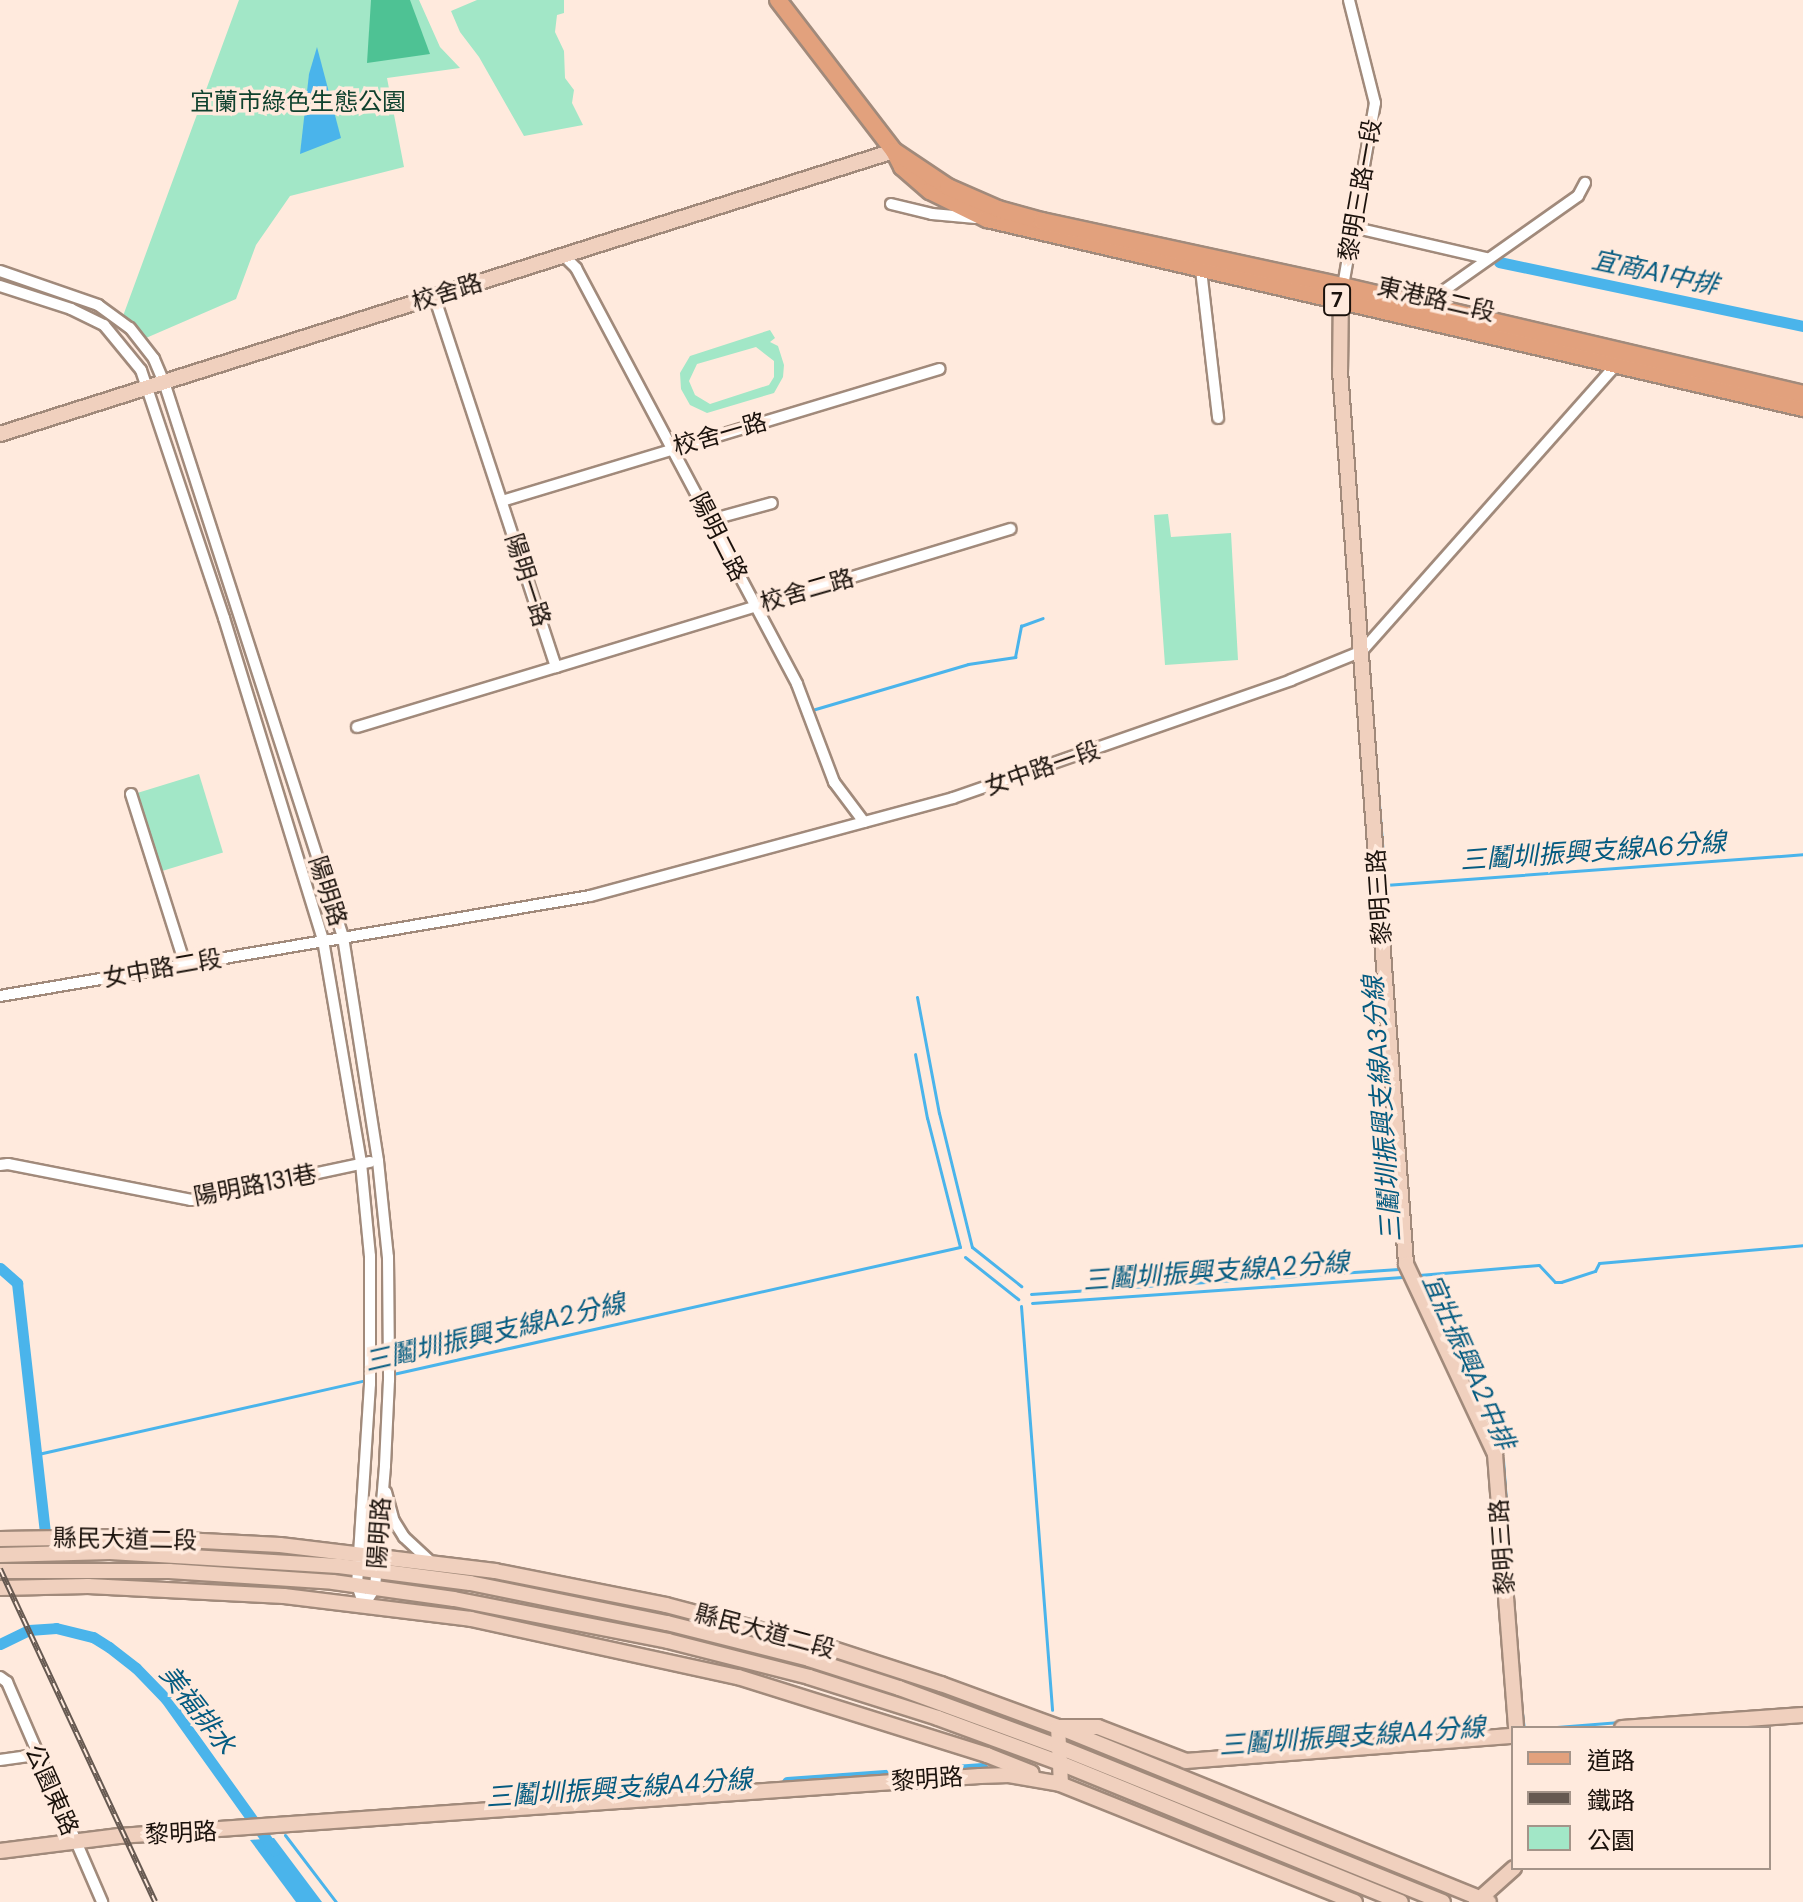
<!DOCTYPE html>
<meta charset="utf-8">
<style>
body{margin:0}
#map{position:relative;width:1803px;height:1902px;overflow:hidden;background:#ffeadd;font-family:"DM Sans","Noto Sans TC",sans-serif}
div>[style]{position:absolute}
.green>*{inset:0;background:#a2e7c7;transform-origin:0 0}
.forest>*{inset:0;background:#4ec294}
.water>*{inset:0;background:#4ab4eb}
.stream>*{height:3px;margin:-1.5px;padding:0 1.5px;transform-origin:1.5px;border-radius:1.5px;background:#4ab4eb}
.canal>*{height:11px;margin:-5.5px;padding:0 5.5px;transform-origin:5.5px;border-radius:5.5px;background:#4ab4eb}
.roads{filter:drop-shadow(2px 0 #a18a7b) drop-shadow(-2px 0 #a18a7b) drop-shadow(0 2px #a18a7b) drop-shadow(0 -2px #a18a7b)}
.street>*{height:10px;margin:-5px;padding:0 5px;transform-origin:5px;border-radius:5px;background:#fff}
.secondary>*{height:14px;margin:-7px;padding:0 7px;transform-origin:7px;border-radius:7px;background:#f0d0be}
.primary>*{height:16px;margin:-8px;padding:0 8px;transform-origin:8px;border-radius:8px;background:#e2a17d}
.rail>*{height:6px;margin-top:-3px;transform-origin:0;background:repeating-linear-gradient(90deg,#ffeadd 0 9px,#665951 0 18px);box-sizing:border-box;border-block:2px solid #665951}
span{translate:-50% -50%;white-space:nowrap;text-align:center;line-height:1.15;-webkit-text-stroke:7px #ffeadd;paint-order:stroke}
.shield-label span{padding:2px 6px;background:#ffeadd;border:2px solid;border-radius:6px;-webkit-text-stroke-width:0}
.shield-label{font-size:22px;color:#1b120c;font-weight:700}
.park-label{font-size:24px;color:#0f412e}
.street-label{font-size:24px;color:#1b120c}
.water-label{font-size:26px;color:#055b80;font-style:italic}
.legend{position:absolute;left:1511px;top:1726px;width:260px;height:144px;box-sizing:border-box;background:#ffeadd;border:2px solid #a49489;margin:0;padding:10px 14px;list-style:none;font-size:24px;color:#1b120c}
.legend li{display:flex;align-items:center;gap:16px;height:40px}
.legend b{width:40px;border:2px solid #a49489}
</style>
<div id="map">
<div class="green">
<div style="clip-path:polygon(239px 0,419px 0,440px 47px,460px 68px,387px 78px,404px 167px,290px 196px,256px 245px,236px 299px,146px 338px,123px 316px)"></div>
<div style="clip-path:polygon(477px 0,564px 0,564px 13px,557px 15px,555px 32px,564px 51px,565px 78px,574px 90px,572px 103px,583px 125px,524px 136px,479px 57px,460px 32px,451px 11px)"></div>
<div style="clip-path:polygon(evenodd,770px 330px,775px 338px,770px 342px,778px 346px,784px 365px,783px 377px,774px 393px,707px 413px,690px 405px,681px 389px,680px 373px,690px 356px,770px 330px,756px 347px,774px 361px,774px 377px,769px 385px,710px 404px,695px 395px,689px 381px,697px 364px,756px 347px)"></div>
<div style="clip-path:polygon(1168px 514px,1171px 537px,1231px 533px,1238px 660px,1165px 665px,1154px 515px)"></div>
<div style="left:199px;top:774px;width:82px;height:68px;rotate:73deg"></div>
</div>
<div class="forest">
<div style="clip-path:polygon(371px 0,410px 0,430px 54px,367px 63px)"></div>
</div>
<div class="water">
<div style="clip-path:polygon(317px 47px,341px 138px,300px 154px,309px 74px)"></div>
<div style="clip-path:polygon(274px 1838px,322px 1902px,296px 1902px,250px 1840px)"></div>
</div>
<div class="stream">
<div style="left:812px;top:710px;width:163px;rotate:-16.4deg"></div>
<div style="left:968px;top:664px;width:48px;rotate:-8.5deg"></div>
<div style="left:1015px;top:657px;width:32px;rotate:-79deg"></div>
<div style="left:1021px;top:626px;width:23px;rotate:-20deg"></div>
<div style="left:1375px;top:754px;width:126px;rotate:85.5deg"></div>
<div style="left:1385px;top:885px;width:419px;rotate:-4.2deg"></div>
<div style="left:917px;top:997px;width:118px;rotate:79.3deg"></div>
<div style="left:939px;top:1113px;width:138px;rotate:76.2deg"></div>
<div style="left:972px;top:1247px;width:63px;rotate:38.5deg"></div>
<div style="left:965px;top:1257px;width:68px;rotate:38.4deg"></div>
<div style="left:1419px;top:1275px;width:120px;rotate:-4.8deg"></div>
<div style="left:1539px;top:1265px;width:23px;rotate:47deg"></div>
<div style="left:1555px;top:1282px;width:6px"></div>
<div style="left:1561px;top:1282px;width:36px;rotate:-18deg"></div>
<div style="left:1595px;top:1271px;width:9px;rotate:-63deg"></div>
<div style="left:1599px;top:1263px;width:205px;rotate:-5deg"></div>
<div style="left:1404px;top:1276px;width:149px;rotate:65deg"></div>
<div style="left:1031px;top:1294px;width:372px;rotate:-3.9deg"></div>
<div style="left:1032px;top:1303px;width:371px;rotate:-4deg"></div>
<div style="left:1021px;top:1306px;width:405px;rotate:85.6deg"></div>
<div style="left:393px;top:1374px;width:581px;rotate:-12.63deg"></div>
<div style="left:960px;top:1247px;width:133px;rotate:-104.3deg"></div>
<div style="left:927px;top:1118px;width:65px;rotate:-100.6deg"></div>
<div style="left:1497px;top:1443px;width:18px;rotate:71deg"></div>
<div style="left:1503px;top:1460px;width:182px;rotate:85.9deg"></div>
<div style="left:38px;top:1454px;width:336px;rotate:-12.7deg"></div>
<div style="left:1521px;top:1705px;width:23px;rotate:83deg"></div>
<div style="left:1544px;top:1728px;width:76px;rotate:-4.5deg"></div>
<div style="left:285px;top:1835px;width:84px;rotate:52.7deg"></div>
</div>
<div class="canal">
<div style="left:1499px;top:262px;width:311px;rotate:11.9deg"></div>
<div style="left:0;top:1268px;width:23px;rotate:41deg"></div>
<div style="left:17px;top:1283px;width:250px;rotate:83.6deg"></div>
<div style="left:0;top:1644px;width:32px;rotate:-26deg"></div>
<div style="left:29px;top:1630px;width:27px;rotate:-4deg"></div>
<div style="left:56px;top:1628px;width:38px;rotate:14deg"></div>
<div style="left:93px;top:1637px;width:19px;rotate:32deg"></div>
<div style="left:109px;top:1647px;width:34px;rotate:38deg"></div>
<div style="left:136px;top:1668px;width:43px;rotate:45.9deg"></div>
<div style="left:166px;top:1699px;width:186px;rotate:54.4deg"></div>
<div style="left:787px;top:1782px;width:196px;rotate:-4.1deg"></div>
</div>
<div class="roads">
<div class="street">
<div style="left:891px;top:204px;width:42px;rotate:13.7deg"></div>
<div style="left:932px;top:214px;width:44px;rotate:5.2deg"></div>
<div style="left:1352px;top:227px;width:138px;rotate:13deg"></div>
<div style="left:565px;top:257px;width:16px;rotate:45deg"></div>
<div style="left:576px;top:268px;width:471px;rotate:62deg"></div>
<div style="left:797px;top:684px;width:105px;rotate:69.3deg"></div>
<div style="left:834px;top:782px;width:50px;rotate:53.1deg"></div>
<div style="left:1201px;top:270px;width:149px;rotate:83.4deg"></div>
<div style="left:0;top:271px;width:104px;rotate:19.1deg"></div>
<div style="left:98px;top:305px;width:39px;rotate:36deg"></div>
<div style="left:130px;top:328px;width:39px;rotate:52deg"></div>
<div style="left:154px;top:359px;width:25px;rotate:67deg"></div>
<div style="left:164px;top:382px;width:583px;rotate:72.12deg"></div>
<div style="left:343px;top:937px;width:227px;rotate:81.1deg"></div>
<div style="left:378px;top:1161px;width:97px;rotate:84.1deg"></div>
<div style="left:388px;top:1257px;width:123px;rotate:89.5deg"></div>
<div style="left:389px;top:1380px;width:86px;rotate:92.7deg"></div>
<div style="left:385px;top:1466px;width:122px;rotate:94.7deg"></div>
<div style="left:375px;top:1588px;width:20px;rotate:123deg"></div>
<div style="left:0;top:286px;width:75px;rotate:17.9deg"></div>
<div style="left:71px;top:309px;width:37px;rotate:26deg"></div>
<div style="left:104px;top:325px;width:58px;rotate:50.6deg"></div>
<div style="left:141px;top:370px;width:262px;rotate:71.5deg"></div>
<div style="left:224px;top:618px;width:337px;rotate:72.9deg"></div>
<div style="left:323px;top:940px;width:226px;rotate:80.3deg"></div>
<div style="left:361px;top:1163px;width:93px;rotate:84.5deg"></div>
<div style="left:370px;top:1256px;width:128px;rotate:90deg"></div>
<div style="left:370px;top:1384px;width:201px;rotate:93.7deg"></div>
<div style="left:357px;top:1585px;width:21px;rotate:71deg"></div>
<div style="left:1343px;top:286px;width:186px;rotate:-80.1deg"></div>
<div style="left:1375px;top:103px;width:106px;rotate:-104.2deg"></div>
<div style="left:1422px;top:306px;width:191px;rotate:-35.2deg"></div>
<div style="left:1578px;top:196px;width:15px;rotate:-62deg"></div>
<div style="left:502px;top:501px;width:457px;rotate:-16.8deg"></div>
<div style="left:710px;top:520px;width:64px;rotate:-15.3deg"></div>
<div style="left:556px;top:667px;width:475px;rotate:-16.9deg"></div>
<div style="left:357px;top:727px;width:208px;rotate:-16.8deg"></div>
<div style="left:556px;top:667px;width:391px;rotate:-108.2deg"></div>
<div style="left:131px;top:794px;width:178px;rotate:72.4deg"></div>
<div style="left:0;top:996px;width:598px;rotate:-9.62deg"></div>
<div style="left:590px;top:896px;width:376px;rotate:-15.1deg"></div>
<div style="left:953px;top:798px;width:358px;rotate:-19.2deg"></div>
<div style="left:1291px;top:680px;width:77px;rotate:-22.2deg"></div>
<div style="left:1362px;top:651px;width:385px;rotate:-48.4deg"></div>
<div style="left:0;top:1165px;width:8px;rotate:-7deg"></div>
<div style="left:8px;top:1164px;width:187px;rotate:11.1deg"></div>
<div style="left:191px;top:1200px;width:183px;rotate:-12deg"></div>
<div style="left:386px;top:1492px;width:30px;rotate:75deg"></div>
<div style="left:394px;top:1521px;width:19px;rotate:58deg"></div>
<div style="left:404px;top:1537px;width:35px;rotate:43deg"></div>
<div style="left:0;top:1677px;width:9px;rotate:36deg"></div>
<div style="left:7px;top:1682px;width:240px;rotate:66.6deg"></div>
<div style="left:0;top:1760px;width:36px;rotate:-8deg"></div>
</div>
<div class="secondary">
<div style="left:1341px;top:292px;width:79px;rotate:90.7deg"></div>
<div style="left:1340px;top:371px;width:895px;rotate:85.77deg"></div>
<div style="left:1406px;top:1264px;width:210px;rotate:64.9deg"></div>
<div style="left:1495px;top:1454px;width:275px;rotate:85.6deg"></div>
<div style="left:0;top:434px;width:938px;rotate:-17.57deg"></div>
<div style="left:0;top:1539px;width:125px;rotate:-0.9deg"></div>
<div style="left:125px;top:1537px;width:155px;rotate:3deg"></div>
<div style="left:280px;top:1545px;width:217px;rotate:6.9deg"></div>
<div style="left:495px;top:1571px;width:174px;rotate:11.2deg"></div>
<div style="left:666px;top:1605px;width:173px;rotate:14.8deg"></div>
<div style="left:833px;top:1649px;width:114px;rotate:18deg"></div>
<div style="left:941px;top:1684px;width:125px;rotate:20.2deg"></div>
<div style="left:1058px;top:1727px;width:465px;rotate:22.1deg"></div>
<div style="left:0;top:1555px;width:110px;rotate:-1.6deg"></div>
<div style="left:110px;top:1552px;width:229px;rotate:3.5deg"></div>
<div style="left:339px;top:1566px;width:132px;rotate:7.4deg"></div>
<div style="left:470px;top:1583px;width:201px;rotate:11.5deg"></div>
<div style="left:667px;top:1623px;width:146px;rotate:14.2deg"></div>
<div style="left:809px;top:1659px;width:95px;rotate:17.9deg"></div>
<div style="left:899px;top:1688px;width:171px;rotate:20.2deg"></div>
<div style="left:1059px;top:1747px;width:414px;rotate:22deg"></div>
<div style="left:0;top:1571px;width:169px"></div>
<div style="left:169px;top:1571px;width:164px;rotate:3.8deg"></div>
<div style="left:333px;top:1582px;width:122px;rotate:8deg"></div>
<div style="left:454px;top:1599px;width:218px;rotate:11.1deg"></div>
<div style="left:668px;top:1641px;width:146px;rotate:14.3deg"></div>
<div style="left:809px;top:1677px;width:135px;rotate:17.6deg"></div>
<div style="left:938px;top:1718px;width:130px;rotate:20.2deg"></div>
<div style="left:1060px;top:1763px;width:368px;rotate:22.2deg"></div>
<div style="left:0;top:1588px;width:88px;rotate:-1.3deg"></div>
<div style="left:88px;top:1586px;width:196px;rotate:2.9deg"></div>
<div style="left:284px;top:1596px;width:188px;rotate:7deg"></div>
<div style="left:471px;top:1619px;width:273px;rotate:12.3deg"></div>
<div style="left:738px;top:1677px;width:261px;rotate:17.4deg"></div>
<div style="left:987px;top:1755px;width:48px;rotate:21.8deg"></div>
<div style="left:1622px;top:1728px;width:181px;rotate:-4.1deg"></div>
<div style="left:1055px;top:1782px;width:323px;rotate:21.8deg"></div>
<div style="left:0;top:1851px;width:120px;rotate:-7.2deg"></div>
<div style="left:119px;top:1836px;width:863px;rotate:-3.99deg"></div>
<div style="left:980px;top:1776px;width:29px;rotate:-2deg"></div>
<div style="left:1009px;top:1775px;width:53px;rotate:9.8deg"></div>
<div style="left:1061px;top:1784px;width:57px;rotate:-93deg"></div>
<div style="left:1058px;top:1727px;width:40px"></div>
<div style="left:1098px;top:1727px;width:94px;rotate:21.1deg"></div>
<div style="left:1186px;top:1761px;width:328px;rotate:-4.4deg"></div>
<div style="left:1476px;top:1902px;width:51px;rotate:-41.8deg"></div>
</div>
<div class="primary">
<div style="left:778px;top:0;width:190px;rotate:52.5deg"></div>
<div style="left:894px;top:151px;width:18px;rotate:63deg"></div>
<div style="left:902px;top:167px;width:37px;rotate:41deg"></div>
<div style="left:930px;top:191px;width:64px;rotate:26.2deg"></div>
<div style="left:987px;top:219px;width:838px;rotate:13.04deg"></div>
<div style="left:894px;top:151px;width:65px;rotate:33.7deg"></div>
<div style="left:948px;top:187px;width:55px;rotate:23.7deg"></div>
<div style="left:998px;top:209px;width:46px;rotate:15.3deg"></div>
<div style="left:1042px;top:221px;width:308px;rotate:12.2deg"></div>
<div style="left:1343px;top:286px;width:473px;rotate:13.2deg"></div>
</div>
</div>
<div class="rail">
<div style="left:0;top:1569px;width:367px;rotate:65deg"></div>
</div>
<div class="shield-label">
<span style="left:1337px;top:300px">7</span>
</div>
<div class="park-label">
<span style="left:298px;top:102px">宜蘭市綠色生態公園</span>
</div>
<div class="street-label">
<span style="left:1360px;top:190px;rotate:-80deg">黎明三路一段</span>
<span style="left:447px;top:292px;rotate:-17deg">校舍路</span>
<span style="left:1436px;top:299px;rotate:13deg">東港路二段</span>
<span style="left:720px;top:434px;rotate:-16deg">校舍一路</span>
<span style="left:719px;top:537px;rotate:63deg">陽明二路</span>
<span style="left:528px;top:580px;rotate:72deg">陽明一路</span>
<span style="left:807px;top:590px;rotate:-16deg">校舍二路</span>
<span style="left:1042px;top:768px;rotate:-19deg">女中路一段</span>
<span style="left:328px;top:891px;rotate:72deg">陽明路</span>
<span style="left:1379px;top:897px;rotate:-94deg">黎明三路</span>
<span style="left:162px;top:968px;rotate:-10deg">女中路二段</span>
<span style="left:255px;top:1185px;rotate:-11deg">陽明路131巷</span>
<span style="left:379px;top:1533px;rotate:-86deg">陽明路</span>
<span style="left:125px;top:1539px;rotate:1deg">縣民大道二段</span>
<span style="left:1502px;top:1547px;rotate:-94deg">黎明三路</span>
<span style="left:765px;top:1631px;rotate:15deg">縣民大道二段</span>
<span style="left:927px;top:1779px;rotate:-4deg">黎明路</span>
<span style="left:52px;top:1790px;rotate:66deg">公園東路</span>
<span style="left:181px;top:1833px;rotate:-3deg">黎明路</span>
</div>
<div class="water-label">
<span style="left:1655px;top:273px;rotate:12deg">宜商A1中排</span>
<span style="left:1593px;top:852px;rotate:-4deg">三鬮圳振興支線A6分線</span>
<span style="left:1383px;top:1109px;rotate:-94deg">三鬮圳振興支線A3分線</span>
<span style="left:1216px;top:1272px;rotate:-4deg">三鬮圳振興支線A2分線</span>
<span style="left:495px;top:1333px;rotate:-13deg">三鬮圳振興支線A2分線</span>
<span style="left:1468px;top:1362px;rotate:66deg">宜壯振興A2中排</span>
<span style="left:197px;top:1710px;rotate:52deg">美福排水</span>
<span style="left:1352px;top:1737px;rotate:-4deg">三鬮圳振興支線A4分線</span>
<span style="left:619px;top:1789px;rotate:-4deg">三鬮圳振興支線A4分線</span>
</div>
<ul class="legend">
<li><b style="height:10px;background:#e2a17d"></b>道路</li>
<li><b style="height:10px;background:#665951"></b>鐵路</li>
<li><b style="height:22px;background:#a2e7c7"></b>公園</li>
</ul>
</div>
